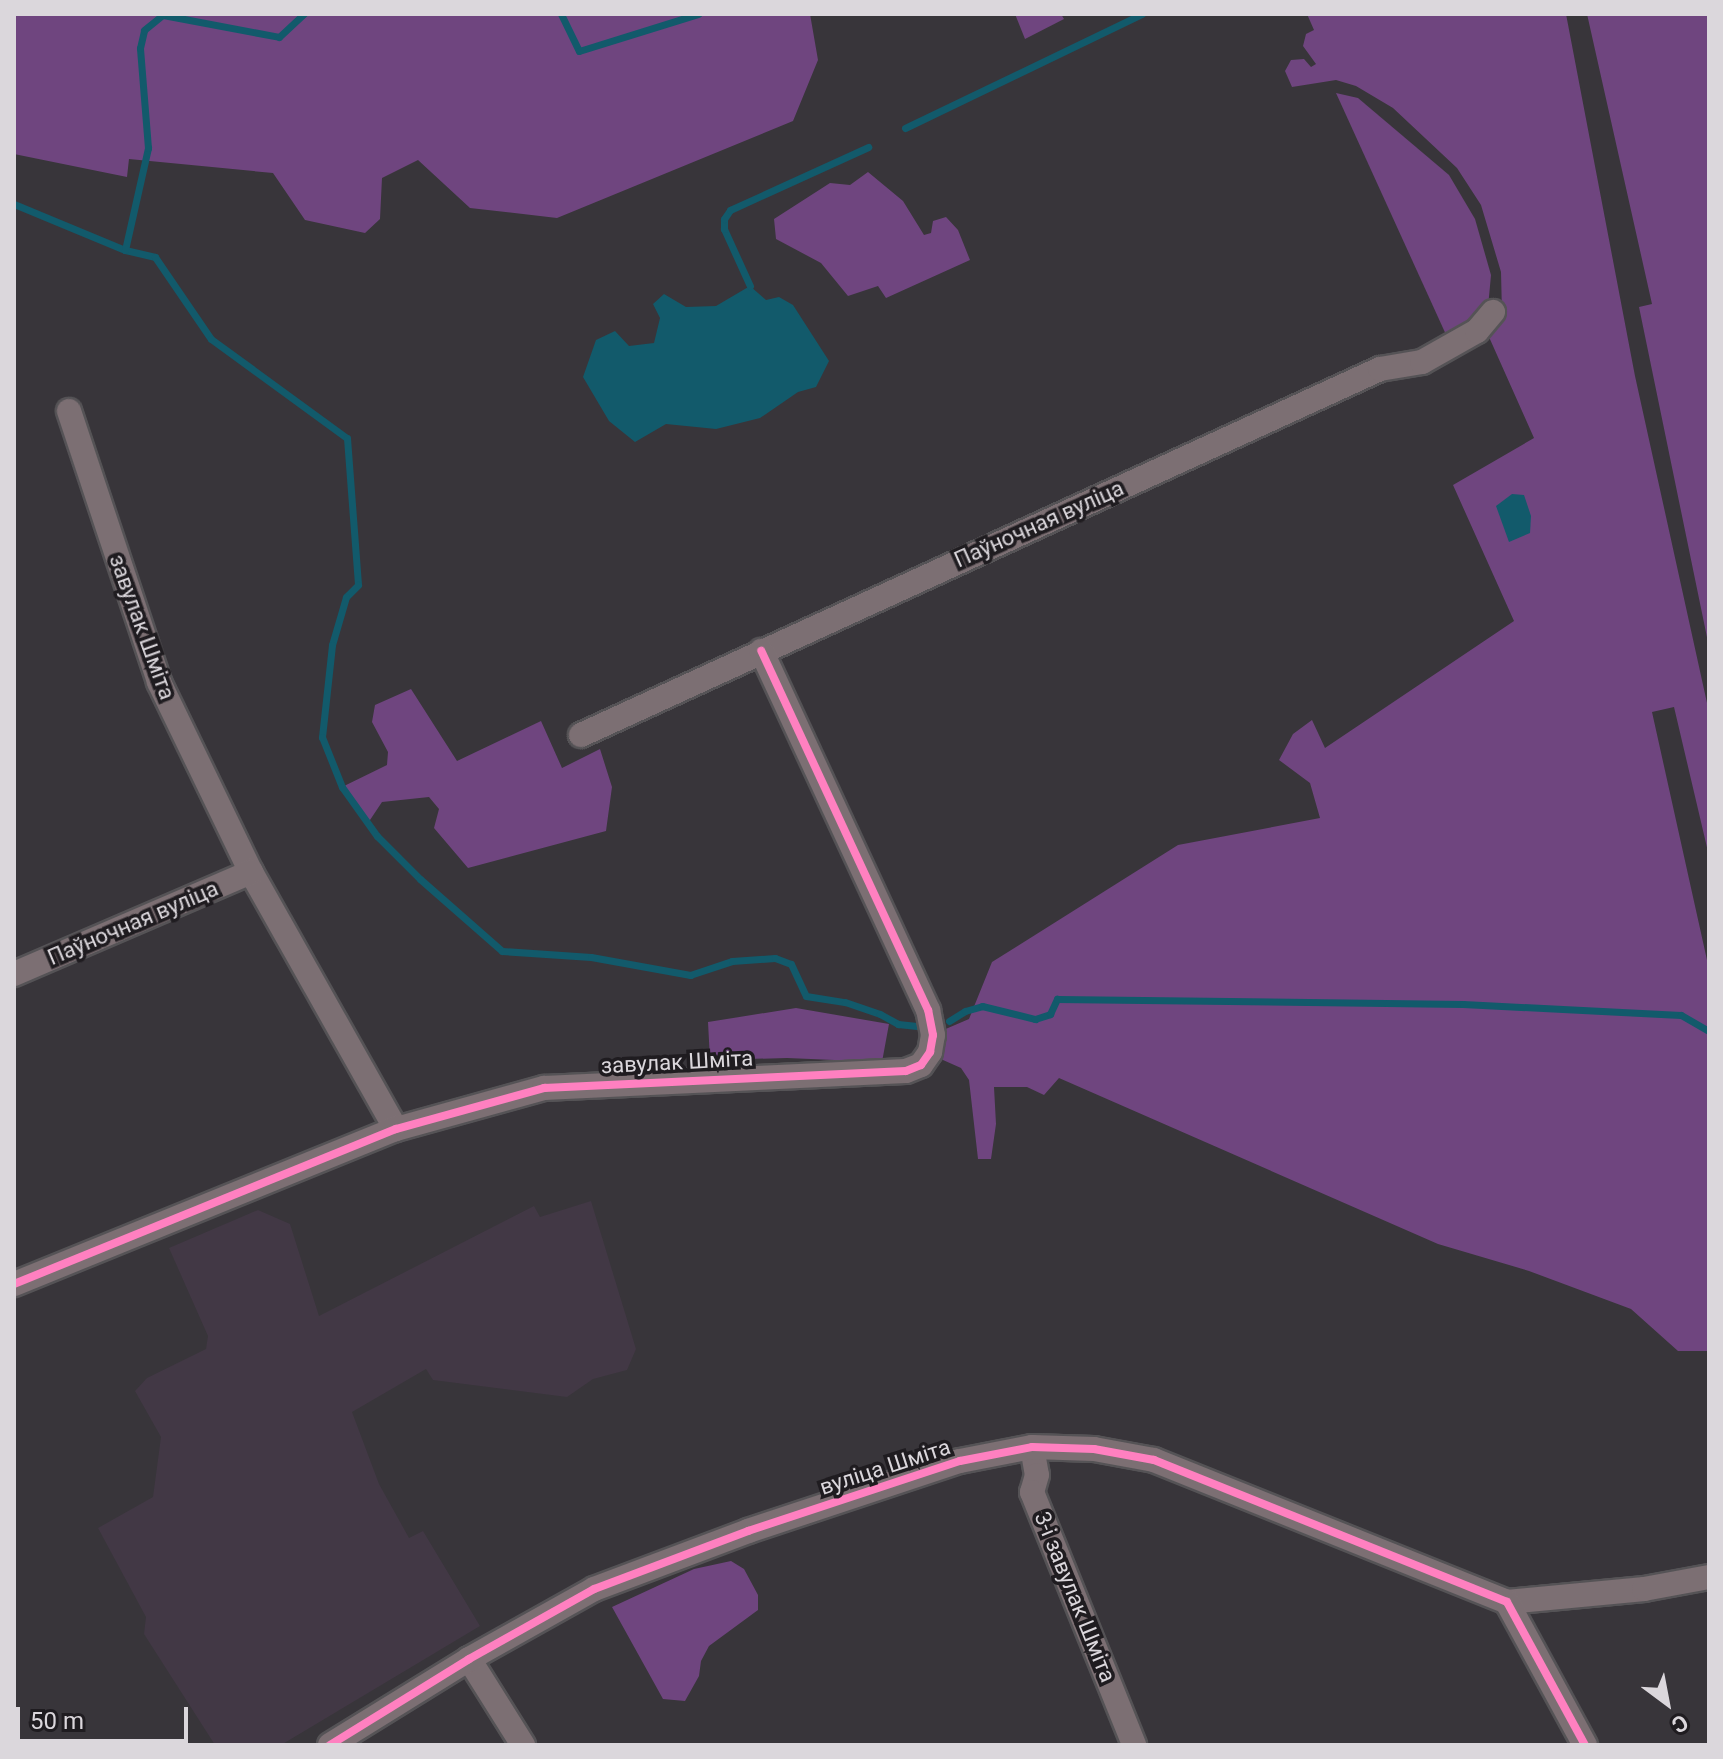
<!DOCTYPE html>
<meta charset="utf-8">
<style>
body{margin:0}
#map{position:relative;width:1723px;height:1759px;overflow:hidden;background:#38353a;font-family:Roboto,sans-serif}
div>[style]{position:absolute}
.built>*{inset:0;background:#423845}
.green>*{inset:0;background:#6f457f}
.water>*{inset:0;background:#125a6b}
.stream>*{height:7px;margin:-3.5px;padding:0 3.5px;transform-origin:3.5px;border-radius:3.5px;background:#125a6b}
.roads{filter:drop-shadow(2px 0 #555356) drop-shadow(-2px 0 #555356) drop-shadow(0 2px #555356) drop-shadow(0 -2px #555356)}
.minor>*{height:24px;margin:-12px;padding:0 12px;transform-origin:12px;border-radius:12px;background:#7c6f73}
.cycleway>*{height:8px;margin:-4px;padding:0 4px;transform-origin:4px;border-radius:4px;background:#ff80c0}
span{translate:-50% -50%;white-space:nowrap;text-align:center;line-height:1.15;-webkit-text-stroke:7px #1f1c20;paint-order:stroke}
.street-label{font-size:22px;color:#dbd7dc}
.frame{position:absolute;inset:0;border:16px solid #dbd7dc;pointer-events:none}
.north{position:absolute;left:1627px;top:1663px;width:80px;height:80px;-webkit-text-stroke:6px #1f1c20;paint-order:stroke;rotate:148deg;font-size:22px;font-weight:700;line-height:32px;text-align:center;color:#dbd7dc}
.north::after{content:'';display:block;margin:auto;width:28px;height:36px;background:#dbd7dc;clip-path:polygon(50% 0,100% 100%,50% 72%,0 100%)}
.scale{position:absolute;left:16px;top:1707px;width:172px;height:36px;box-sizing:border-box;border:4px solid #dbd7dc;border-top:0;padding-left:10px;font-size:24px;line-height:28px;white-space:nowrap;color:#dbd7dc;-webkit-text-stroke:6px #1f1c20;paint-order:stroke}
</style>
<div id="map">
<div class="built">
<div style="clip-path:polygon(591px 1201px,636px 1349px,627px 1370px,593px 1379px,567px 1397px,433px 1380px,426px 1369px,352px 1412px,379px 1484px,409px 1538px,423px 1531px,480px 1626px,281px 1745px,215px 1745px,144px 1634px,146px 1617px,98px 1528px,153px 1497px,161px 1437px,135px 1391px,147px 1378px,206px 1349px,208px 1336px,169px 1248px,258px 1210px,290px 1224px,319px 1316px,534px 1206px,540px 1217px)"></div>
</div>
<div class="green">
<div style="clip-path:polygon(14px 14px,810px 14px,818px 60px,793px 121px,557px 218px,470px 208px,418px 160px,382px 178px,380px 219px,365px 233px,305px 220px,273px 173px,129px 159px,127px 177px,14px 154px)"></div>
<div style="clip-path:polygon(1015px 14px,1061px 14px,1064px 19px,1025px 39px)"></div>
<div style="clip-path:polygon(1307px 14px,1566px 14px,1635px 376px,1709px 712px,1709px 856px,1674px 707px,1652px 712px,1709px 969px,1709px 1351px,1678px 1351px,1631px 1309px,1529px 1271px,1438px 1244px,1059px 1078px,1044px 1095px,1027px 1087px,994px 1087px,996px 1124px,991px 1159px,978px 1159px,969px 1080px,961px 1068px,943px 1060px,941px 1031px,969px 1019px,992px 962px,1178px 845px,1320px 818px,1310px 783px,1279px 760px,1293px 734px,1312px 720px,1325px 748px,1514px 621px,1453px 485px,1534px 438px,1489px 337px,1502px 314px,1501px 272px,1481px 205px,1457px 168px,1393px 108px,1356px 86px,1336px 80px,1292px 87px,1285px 71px,1291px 60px,1304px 59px,1311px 67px,1316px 64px,1303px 46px,1306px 34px,1314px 30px)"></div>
<div style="clip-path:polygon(1587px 14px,1709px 14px,1709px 647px,1639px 307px,1652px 304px)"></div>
<div style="clip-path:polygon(1336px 93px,1358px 98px,1449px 175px,1475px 219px,1491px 275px,1488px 307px,1448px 339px)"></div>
<div style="clip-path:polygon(868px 172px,903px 201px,924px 235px,931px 233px,933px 221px,946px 217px,958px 230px,970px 260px,886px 298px,878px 286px,848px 296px,821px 263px,776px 239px,774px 219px,830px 183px,850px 185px)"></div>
<div style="clip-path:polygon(411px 689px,457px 761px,541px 721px,562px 768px,600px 749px,612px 787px,606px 831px,468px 868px,434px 828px,439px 809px,429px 797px,382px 802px,368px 823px,342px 787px,387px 765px,388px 752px,372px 722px,375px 705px)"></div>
<div style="clip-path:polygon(796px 1008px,889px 1024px,882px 1062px,787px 1058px,710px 1060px,708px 1022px)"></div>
<div style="clip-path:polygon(731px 1561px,744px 1569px,758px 1595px,758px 1610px,709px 1646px,701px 1661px,699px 1676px,685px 1701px,663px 1699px,612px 1607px,694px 1569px)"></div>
</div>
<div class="water">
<div style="clip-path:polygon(750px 286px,766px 300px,779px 297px,793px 305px,829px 361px,816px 387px,798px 392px,760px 418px,716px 429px,666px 424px,635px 442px,609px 421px,583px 377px,596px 340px,615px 331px,629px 346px,654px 343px,660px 318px,653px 304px,664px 294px,686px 307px,716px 306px)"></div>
<div style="clip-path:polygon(1512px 494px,1524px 495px,1531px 516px,1530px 533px,1509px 542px,1496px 506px)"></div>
</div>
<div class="stream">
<div style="left:561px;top:14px;width:41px;rotate:64.1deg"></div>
<div style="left:579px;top:51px;width:125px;rotate:-17.3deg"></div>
<div style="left:163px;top:15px;width:118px;rotate:10.7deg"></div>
<div style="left:279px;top:37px;width:34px;rotate:-43deg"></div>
<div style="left:905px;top:128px;width:263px;rotate:-25.7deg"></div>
<div style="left:14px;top:204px;width:120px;rotate:22.5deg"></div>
<div style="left:125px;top:250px;width:31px;rotate:13deg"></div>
<div style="left:155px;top:257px;width:99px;rotate:55.7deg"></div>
<div style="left:211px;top:339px;width:168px;rotate:36.1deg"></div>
<div style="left:347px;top:438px;width:147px;rotate:85.7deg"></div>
<div style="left:358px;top:585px;width:17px;rotate:135deg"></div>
<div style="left:346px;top:597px;width:50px;rotate:106.3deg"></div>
<div style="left:332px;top:645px;width:93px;rotate:96.2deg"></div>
<div style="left:322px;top:737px;width:54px;rotate:68.2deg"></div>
<div style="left:342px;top:787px;width:60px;rotate:54.5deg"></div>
<div style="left:377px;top:836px;width:61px;rotate:45deg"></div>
<div style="left:420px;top:879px;width:109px;rotate:41.3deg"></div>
<div style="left:502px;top:951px;width:89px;rotate:3.9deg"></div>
<div style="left:591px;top:957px;width:101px;rotate:10.3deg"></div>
<div style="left:690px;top:975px;width:44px;rotate:-18.4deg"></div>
<div style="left:732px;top:961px;width:43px;rotate:-4deg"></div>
<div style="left:775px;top:958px;width:17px;rotate:21deg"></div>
<div style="left:791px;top:964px;width:35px;rotate:65deg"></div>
<div style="left:806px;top:996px;width:39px;rotate:9deg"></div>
<div style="left:845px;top:1002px;width:37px;rotate:19deg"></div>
<div style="left:880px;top:1014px;width:21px;rotate:29deg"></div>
<div style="left:898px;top:1024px;width:19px;rotate:6deg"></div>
<div style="left:125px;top:250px;width:105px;rotate:-77.3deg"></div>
<div style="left:148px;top:148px;width:100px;rotate:-94.6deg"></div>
<div style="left:140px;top:48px;width:18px;rotate:-77deg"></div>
<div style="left:144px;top:30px;width:26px;rotate:-39deg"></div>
<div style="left:750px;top:286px;width:63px;rotate:-114.5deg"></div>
<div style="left:724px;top:229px;width:10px;rotate:-90deg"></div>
<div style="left:724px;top:219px;width:11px;rotate:-56deg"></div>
<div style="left:730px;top:210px;width:152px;rotate:-24.5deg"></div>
<div style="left:949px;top:1021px;width:19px;rotate:-32deg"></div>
<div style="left:965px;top:1011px;width:18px;rotate:-16deg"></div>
<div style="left:982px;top:1006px;width:55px;rotate:13.8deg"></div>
<div style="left:1035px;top:1019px;width:16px;rotate:-18deg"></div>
<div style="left:1050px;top:1014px;width:17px;rotate:-65deg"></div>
<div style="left:1057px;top:999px;width:406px;rotate:0.7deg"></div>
<div style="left:1463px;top:1004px;width:218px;rotate:2.9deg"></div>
<div style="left:1681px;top:1015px;width:32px;rotate:30deg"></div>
</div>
<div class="roads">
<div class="minor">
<div style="left:69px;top:411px;width:286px;rotate:71.6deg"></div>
<div style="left:159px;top:682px;width:211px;rotate:64.2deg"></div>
<div style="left:251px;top:872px;width:295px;rotate:60.6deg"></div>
<div style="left:581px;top:735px;width:879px;rotate:-24.61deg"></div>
<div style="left:1380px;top:369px;width:43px;rotate:-9.5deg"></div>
<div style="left:1422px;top:362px;width:63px;rotate:-29.4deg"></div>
<div style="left:1477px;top:331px;width:25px;rotate:-50deg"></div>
<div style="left:14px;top:974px;width:258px;rotate:-23.3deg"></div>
<div style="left:14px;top:1284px;width:412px;rotate:-22.1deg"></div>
<div style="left:396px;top:1129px;width:154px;rotate:-15.5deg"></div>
<div style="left:544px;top:1088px;width:362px;rotate:-2.7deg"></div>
<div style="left:906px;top:1071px;width:16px;rotate:-22deg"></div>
<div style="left:921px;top:1065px;width:16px;rotate:-55deg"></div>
<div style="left:930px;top:1052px;width:17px;rotate:-80deg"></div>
<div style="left:933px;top:1035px;width:25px;rotate:-101deg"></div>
<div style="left:928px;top:1010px;width:396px;rotate:-114.9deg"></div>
<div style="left:1032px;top:1447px;width:28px;rotate:80deg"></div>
<div style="left:1037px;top:1475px;width:18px;rotate:106deg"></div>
<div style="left:1032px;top:1492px;width:273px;rotate:68deg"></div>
<div style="left:1507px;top:1602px;width:138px;rotate:-5.4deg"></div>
<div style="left:1644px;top:1589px;width:66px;rotate:-10.5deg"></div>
<div style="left:469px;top:1659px;width:102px;rotate:57.9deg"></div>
<div style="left:330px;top:1745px;width:163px;rotate:-31.7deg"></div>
<div style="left:469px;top:1659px;width:143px;rotate:-29.2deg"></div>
<div style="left:594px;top:1589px;width:165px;rotate:-20.6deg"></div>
<div style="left:748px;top:1531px;width:223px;rotate:-18.3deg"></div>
<div style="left:960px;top:1461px;width:73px;rotate:-11deg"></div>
<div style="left:1032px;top:1447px;width:62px;rotate:1.8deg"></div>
<div style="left:1094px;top:1449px;width:61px;rotate:10.4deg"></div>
<div style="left:1154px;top:1460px;width:380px;rotate:21.9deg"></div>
<div style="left:1507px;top:1602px;width:163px;rotate:61.4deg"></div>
</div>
</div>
<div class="cycleway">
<div style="left:14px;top:1284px;width:412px;rotate:-22.1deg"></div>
<div style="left:396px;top:1129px;width:154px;rotate:-15.5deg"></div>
<div style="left:544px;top:1088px;width:362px;rotate:-2.7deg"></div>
<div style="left:906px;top:1071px;width:16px;rotate:-22deg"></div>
<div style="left:921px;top:1065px;width:16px;rotate:-55deg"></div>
<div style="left:930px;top:1052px;width:17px;rotate:-80deg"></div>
<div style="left:933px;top:1035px;width:25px;rotate:-101deg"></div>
<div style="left:928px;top:1010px;width:396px;rotate:-114.9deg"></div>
<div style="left:330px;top:1745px;width:163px;rotate:-31.7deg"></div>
<div style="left:469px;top:1659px;width:143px;rotate:-29.2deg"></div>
<div style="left:594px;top:1589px;width:165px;rotate:-20.6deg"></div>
<div style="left:748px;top:1531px;width:223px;rotate:-18.3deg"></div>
<div style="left:960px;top:1461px;width:73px;rotate:-11deg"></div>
<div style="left:1032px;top:1447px;width:62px;rotate:1.8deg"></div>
<div style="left:1094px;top:1449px;width:61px;rotate:10.4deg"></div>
<div style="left:1154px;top:1460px;width:380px;rotate:21.9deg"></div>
<div style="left:1507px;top:1602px;width:163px;rotate:61.4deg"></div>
</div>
<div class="street-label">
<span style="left:1039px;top:524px;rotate:-24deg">Паўночная вуліца</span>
<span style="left:142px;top:627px;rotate:70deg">завулак Шміта</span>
<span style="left:133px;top:923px;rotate:-23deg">Паўночная вуліца</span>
<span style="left:677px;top:1062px;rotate:-3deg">завулак Шміта</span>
<span style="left:885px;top:1467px;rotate:-18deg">вуліца Шміта</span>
<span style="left:1075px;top:1597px;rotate:68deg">3-і завулак Шміта</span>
</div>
<div class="frame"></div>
<div class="north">С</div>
<div class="scale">50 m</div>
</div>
